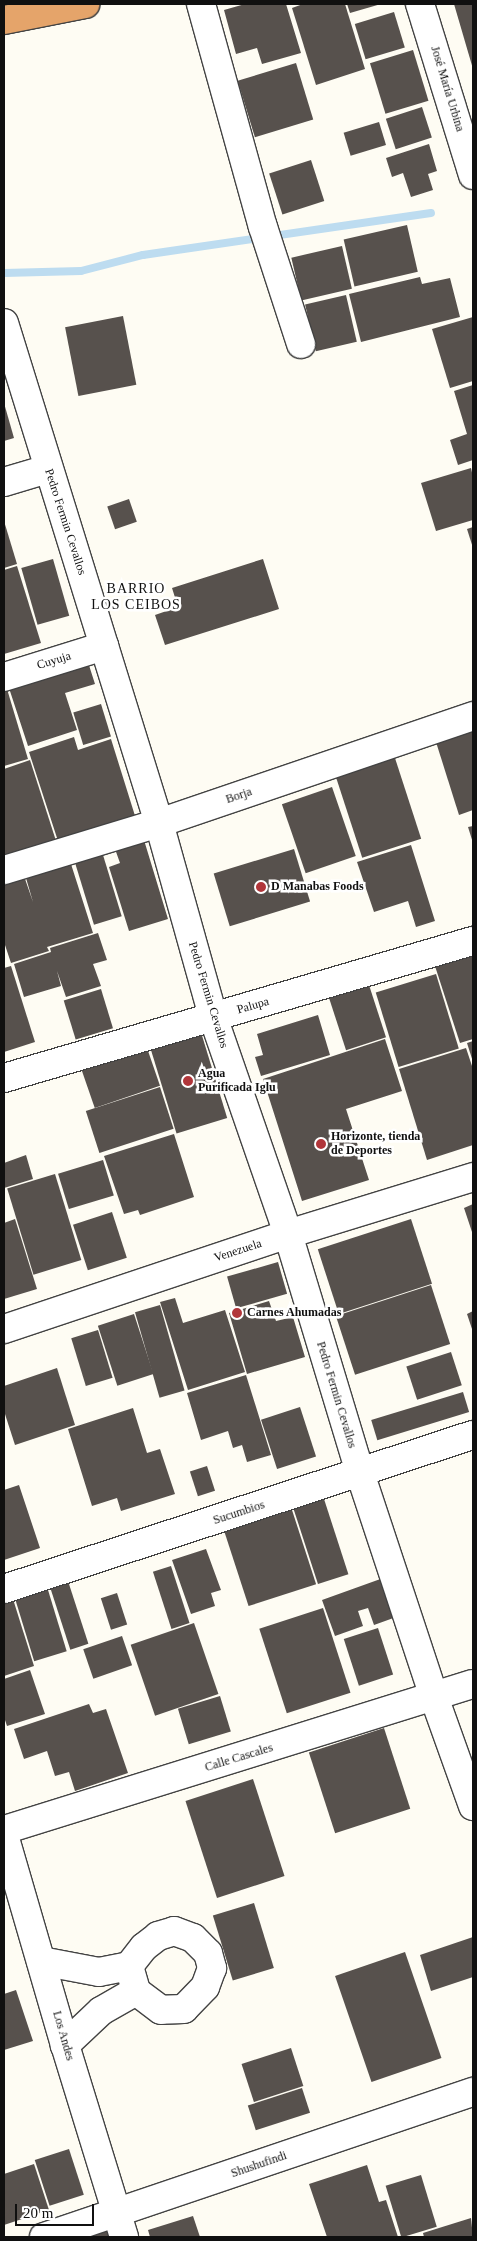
<!DOCTYPE html>
<meta charset="utf-8">
<style>
body{margin:0}
#map{position:relative;width:477px;height:2241px;overflow:hidden;background:#fefcf3;font-family:"Times New Roman",serif}
div>[style]{position:absolute}
.stream>*{height:8px;margin:-4px;padding:0 4px;transform-origin:4px;border-radius:4px;background:#bddcf0}
.building>*{inset:0;background:#57514d;transform-origin:0 0}
.roads{filter:drop-shadow(1px 0 #434343) drop-shadow(-1px 0 #434343) drop-shadow(0 1px #434343) drop-shadow(0 -1px #434343)}
.minor>*{height:28px;margin:-14px;padding:0 14px;transform-origin:14px;border-radius:14px;background:#fff}
.highway>*{height:28px;margin:-14px;padding:0 14px;transform-origin:14px;border-radius:14px;background:#e5a46a}
.dots>*{width:14px;height:14px;translate:-50% -50%;box-sizing:border-box;border:2px solid #fff;border-radius:50%}
span{translate:-50% -50%;white-space:nowrap;text-align:center;line-height:1.15;-webkit-text-stroke:5px #fff;paint-order:stroke}
.street-label{font-size:12px;color:#101010}
.poi-label{font-size:12px;color:#101010;font-weight:700}
.left{translate:0 -50%;text-align:left}
.neighbourhood-label{font-size:14px;color:#101010;letter-spacing:1px}
.frame{position:absolute;inset:0;border:5px solid #101010;pointer-events:none}
.scale{position:absolute;left:15px;top:2204px;width:79px;height:22px;box-sizing:border-box;border:2px solid #101010;border-top:0;padding-left:6px;font-size:15px;line-height:18px;white-space:nowrap;color:#101010;-webkit-text-stroke:4px #fff;paint-order:stroke}
</style>
<div id="map">
<div class="stream">
<div style="left:4px;top:273px;width:77px;rotate:-1.5deg"></div>
<div style="left:81px;top:271px;width:64px;rotate:-14.5deg"></div>
<div style="left:143px;top:255px;width:291px;rotate:-8.3deg"></div>
</div>
<div class="building">
<div style="clip-path:polygon(245px 4px,286px 4px,301px 53px,262px 64px,257px 48px,236px 54px,224px 10px)"></div>
<div style="clip-path:polygon(303px 4px,345px 4px,365px 69px,316px 85px,292px 8px)"></div>
<div style="clip-path:polygon(347px 4px,381px 4px,350px 13px)"></div>
<div style="clip-path:polygon(454px 4px,473px 4px,473px 69px)"></div>
<div style="left:394px;top:12px;width:37px;height:41px;rotate:73deg"></div>
<div style="left:413px;top:50px;width:53px;height:45px;rotate:73deg"></div>
<div style="left:296px;top:63px;width:59px;height:61px;rotate:73deg"></div>
<div style="left:422px;top:107px;width:32px;height:38px;rotate:72deg"></div>
<div style="left:379px;top:122px;width:24px;height:37px;rotate:73deg"></div>
<div style="clip-path:polygon(429px 144px,437px 171px,428px 174px,433px 190px,411px 197px,403px 173px,392px 177px,386px 158px)"></div>
<div style="left:311px;top:160px;width:43px;height:44px;rotate:72deg"></div>
<div style="left:407px;top:225px;width:48px;height:65px;rotate:77deg"></div>
<div style="left:342px;top:246px;width:44px;height:52px;rotate:77deg"></div>
<div style="clip-path:polygon(420px 277px,422px 284px,450px 278px,460px 317px,361px 342px,349px 294px)"></div>
<div style="left:346px;top:295px;width:48px;height:42px;rotate:77deg"></div>
<div style="left:123px;top:316px;width:70px;height:59px;rotate:79deg"></div>
<div style="clip-path:polygon(473px 317px,473px 381px,450px 388px,432px 329px)"></div>
<div style="clip-path:polygon(473px 385px,473px 460px,458px 465px,450px 440px,467px 434px,454px 391px)"></div>
<div style="clip-path:polygon(4px 403px,14px 438px,4px 441px)"></div>
<div style="clip-path:polygon(471px 468px,473px 477px,473px 520px,436px 531px,421px 483px)"></div>
<div style="left:129px;top:499px;width:24px;height:23px;rotate:71deg"></div>
<div style="clip-path:polygon(4px 521px,17px 564px,4px 568px)"></div>
<div style="clip-path:polygon(473px 527px,473px 548px,467px 529px)"></div>
<div style="left:53px;top:559px;width:59px;height:33px;rotate:74deg"></div>
<div style="clip-path:polygon(263px 559px,279px 609px,165px 645px,155px 615px,178px 607px,172px 588px)"></div>
<div style="clip-path:polygon(17px 566px,41px 643px,4px 654px,4px 570px)"></div>
<div style="clip-path:polygon(87px 659px,95px 684px,65px 693px,77px 730px,28px 746px,9px 688px)"></div>
<div style="clip-path:polygon(7px 689px,28px 759px,4px 766px,4px 690px)"></div>
<div style="left:101px;top:704px;width:34px;height:29px;rotate:73deg"></div>
<div style="clip-path:polygon(473px 731px,473px 810px,459px 815px,436px 742px)"></div>
<div style="clip-path:polygon(74px 737px,78px 750px,111px 739px,136px 819px,58px 841px,29px 752px)"></div>
<div style="left:394px;top:755px;width:88px;height:62px;rotate:72deg"></div>
<div style="clip-path:polygon(30px 760px,57px 844px,4px 861px,4px 769px)"></div>
<div style="left:332px;top:787px;width:73px;height:53px;rotate:71deg"></div>
<div style="clip-path:polygon(473px 826px,473px 843px,468px 827px)"></div>
<div style="clip-path:polygon(144px 840px,168px 919px,129px 931px,109px 867px,120px 863px,115px 849px)"></div>
<div style="clip-path:polygon(411px 845px,435px 921px,416px 927px,408px 901px,374px 912px,357px 862px)"></div>
<div style="left:294px;top:849px;width:55px;height:84px;rotate:73deg"></div>
<div style="left:103px;top:855px;width:64px;height:29px;rotate:73deg"></div>
<div style="clip-path:polygon(71px 864px,93px 933px,47px 947px,49px 951px,11px 963px,4px 942px,4px 883px,24px 876px,33px 902px,26px 878px)"></div>
<div style="clip-path:polygon(98px 933px,107px 960px,93px 964px,101px 986px,66px 997px,57px 971px,61px 986px,24px 997px,14px 964px,51px 952px,50px 948px)"></div>
<div style="clip-path:polygon(473px 951px,473px 1039px,460px 1043px,434px 963px)"></div>
<div style="clip-path:polygon(11px 966px,35px 1042px,4px 1052px,4px 968px)"></div>
<div style="left:436px;top:974px;width:78px;height:63px;rotate:73deg"></div>
<div style="left:369px;top:985px;width:55px;height:42px;rotate:72deg"></div>
<div style="left:101px;top:989px;width:41px;height:39px;rotate:73deg"></div>
<div style="clip-path:polygon(318px 1015px,330px 1055px,261px 1076px,255px 1057px,263px 1055px,257px 1034px)"></div>
<div style="left:200px;top:1029px;width:93px;height:53px;rotate:73deg"></div>
<div style="clip-path:polygon(385px 1039px,402px 1091px,346px 1109px,369px 1180px,302px 1201px,263px 1079px)"></div>
<div style="clip-path:polygon(473px 1041px,473px 1062px,467px 1043px)"></div>
<div style="left:146px;top:1045px;width:43px;height:69px;rotate:71deg"></div>
<div style="clip-path:polygon(466px 1048px,473px 1069px,473px 1145px,427px 1160px,399px 1069px)"></div>
<div style="left:160px;top:1087px;width:44px;height:78px;rotate:72deg"></div>
<div style="clip-path:polygon(174px 1134px,194px 1197px,140px 1215px,138px 1210px,124px 1214px,104px 1156px)"></div>
<div style="clip-path:polygon(26px 1155px,33px 1179px,4px 1188px,4px 1163px)"></div>
<div style="left:103px;top:1160px;width:37px;height:47px;rotate:73deg"></div>
<div style="left:55px;top:1174px;width:90px;height:50px;rotate:73deg"></div>
<div style="clip-path:polygon(473px 1204px,473px 1235px,464px 1208px)"></div>
<div style="left:112px;top:1212px;width:48px;height:41px;rotate:72deg"></div>
<div style="clip-path:polygon(15px 1219px,37px 1289px,4px 1299px,4px 1223px)"></div>
<div style="left:411px;top:1219px;width:68px;height:98px;rotate:72deg"></div>
<div style="left:278px;top:1262px;width:33px;height:53px;rotate:74deg"></div>
<div style="left:431px;top:1285px;width:62px;height:100px;rotate:72deg"></div>
<div style="clip-path:polygon(175px 1298px,183px 1323px,225px 1310px,245px 1372px,188px 1390px,160px 1302px)"></div>
<div style="clip-path:polygon(269px 1301px,276px 1321px,293px 1317px,305px 1357px,247px 1374px,229px 1313px)"></div>
<div style="left:160px;top:1305px;width:89px;height:26px;rotate:74deg"></div>
<div style="clip-path:polygon(473px 1311px,473px 1332px,467px 1314px)"></div>
<div style="left:134px;top:1314px;width:63px;height:38px;rotate:72deg"></div>
<div style="left:98px;top:1330px;width:50px;height:28px;rotate:73deg"></div>
<div style="left:451px;top:1352px;width:35px;height:47px;rotate:72deg"></div>
<div style="clip-path:polygon(57px 1368px,75px 1425px,15px 1445px,4px 1411px,4px 1386px)"></div>
<div style="clip-path:polygon(246px 1375px,271px 1455px,247px 1462px,242px 1445px,233px 1448px,228px 1431px,201px 1440px,187px 1393px)"></div>
<div style="left:463px;top:1392px;width:21px;height:96px;rotate:73deg"></div>
<div style="left:300px;top:1407px;width:52px;height:41px;rotate:72deg"></div>
<div style="clip-path:polygon(133px 1408px,147px 1453px,160px 1449px,175px 1494px,121px 1511px,117px 1498px,92px 1506px,68px 1429px)"></div>
<div style="left:207px;top:1466px;width:26px;height:18px;rotate:72deg"></div>
<div style="clip-path:polygon(19px 1485px,40px 1548px,4px 1560px,4px 1490px)"></div>
<div style="left:324px;top:1499px;width:79px;height:32px;rotate:72deg"></div>
<div style="left:292px;top:1510px;width:78px;height:71px;rotate:72deg"></div>
<div style="clip-path:polygon(206px 1549px,221px 1590px,211px 1593px,215px 1606px,191px 1614px,172px 1560px)"></div>
<div style="left:171px;top:1566px;width:60px;height:19px;rotate:72deg"></div>
<div style="clip-path:polygon(386px 1577px,399px 1616px,374px 1625px,368px 1608px,358px 1611px,363px 1626px,335px 1636px,322px 1600px)"></div>
<div style="left:68px;top:1581px;width:66px;height:19px;rotate:72deg"></div>
<div style="left:48px;top:1590px;width:64px;height:34px;rotate:73deg"></div>
<div style="left:117px;top:1593px;width:33px;height:17px;rotate:72deg"></div>
<div style="clip-path:polygon(13px 1599px,34px 1666px,4px 1676px,4px 1601px)"></div>
<div style="left:323px;top:1608px;width:89px;height:67px;rotate:72deg"></div>
<div style="left:194px;top:1623px;width:75px;height:67px;rotate:71deg"></div>
<div style="left:378px;top:1628px;width:49px;height:36px;rotate:72deg"></div>
<div style="left:122px;top:1636px;width:31px;height:41px;rotate:71deg"></div>
<div style="clip-path:polygon(30px 1670px,45px 1714px,7px 1726px,4px 1717px,4px 1679px)"></div>
<div style="left:220px;top:1696px;width:37px;height:44px;rotate:73deg"></div>
<div style="clip-path:polygon(89px 1704px,93px 1713px,106px 1709px,128px 1773px,75px 1791px,69px 1772px,55px 1776px,47px 1751px,24px 1759px,14px 1729px)"></div>
<div style="left:384px;top:1728px;width:85px;height:79px;rotate:72deg"></div>
<div style="left:253px;top:1779px;width:102px;height:71px;rotate:72deg"></div>
<div style="left:254px;top:1903px;width:68px;height:43px;rotate:73deg"></div>
<div style="clip-path:polygon(473px 1937px,473px 1977px,431px 1991px,420px 1955px)"></div>
<div style="left:405px;top:1952px;width:112px;height:74px;rotate:71deg"></div>
<div style="clip-path:polygon(16px 1990px,33px 2041px,4px 2050px,4px 1994px)"></div>
<div style="left:291px;top:2048px;width:40px;height:52px;rotate:72deg"></div>
<div style="left:302px;top:2088px;width:26px;height:57px;rotate:72deg"></div>
<div style="left:69px;top:2149px;width:48px;height:36px;rotate:72deg"></div>
<div style="clip-path:polygon(34px 2164px,49px 2210px,4px 2225px,4px 2174px)"></div>
<div style="clip-path:polygon(367px 2165px,379px 2202px,386px 2200px,398px 2237px,327px 2237px,309px 2184px)"></div>
<div style="left:421px;top:2175px;width:54px;height:37px;rotate:73deg"></div>
<div style="clip-path:polygon(193px 2216px,200px 2237px,150px 2237px,148px 2230px)"></div>
<div style="clip-path:polygon(471px 2218px,473px 2237px,424px 2237px,423px 2233px)"></div>
<div style="clip-path:polygon(106px 2226px,110px 2237px,72px 2237px)"></div>
</div>
<div class="roads">
<div class="minor">
<div style="left:201px;top:4px;width:231px;rotate:74.5deg"></div>
<div style="left:263px;top:227px;width:123px;rotate:72deg"></div>
<div style="left:420px;top:4px;width:179px;rotate:72.8deg"></div>
<div style="left:4px;top:323px;width:523px;rotate:72.78deg"></div>
<div style="left:159px;top:823px;width:201px;rotate:74.4deg"></div>
<div style="left:213px;top:1017px;width:230px;rotate:70.9deg"></div>
<div style="left:288px;top:1234px;width:250px;rotate:73.2deg"></div>
<div style="left:360px;top:1473px;width:236px;rotate:71.7deg"></div>
<div style="left:434px;top:1697px;width:116px;rotate:70.3deg"></div>
<div style="left:4px;top:482px;width:46px;rotate:-16.5deg"></div>
<div style="left:4px;top:677px;width:105px;rotate:-17.2deg"></div>
<div style="left:4px;top:870px;width:162px;rotate:-16.9deg"></div>
<div style="left:159px;top:823px;width:332px;rotate:-18.8deg"></div>
<div style="left:4px;top:1078px;width:489px;rotate:-16.3deg"></div>
<div style="left:4px;top:1329px;width:299px;rotate:-18.5deg"></div>
<div style="left:288px;top:1234px;width:194px;rotate:-17.1deg"></div>
<div style="left:4px;top:1589px;width:494px;rotate:-18.2deg"></div>
<div style="left:4px;top:1830px;width:491px;rotate:-17.3deg"></div>
<div style="left:4px;top:1835px;width:219px;rotate:73.8deg"></div>
<div style="left:65px;top:2045px;width:201px;rotate:72.9deg"></div>
<div style="left:41px;top:1961px;width:59px;rotate:10.7deg"></div>
<div style="left:99px;top:1972px;width:31px;rotate:-11deg"></div>
<div style="left:129px;top:1966px;width:26px;rotate:74deg"></div>
<div style="left:136px;top:1991px;width:40px;rotate:150.3deg"></div>
<div style="left:101px;top:2011px;width:50px;rotate:136.6deg"></div>
<div style="left:129px;top:1966px;width:24px;rotate:-52deg"></div>
<div style="left:144px;top:1947px;width:18px;rotate:-38deg"></div>
<div style="left:158px;top:1936px;width:17px;rotate:-17deg"></div>
<div style="left:174px;top:1931px;width:20px;rotate:20deg"></div>
<div style="left:193px;top:1938px;width:21px;rotate:45deg"></div>
<div style="left:208px;top:1953px;width:16px;rotate:75deg"></div>
<div style="left:212px;top:1968px;width:20px;rotate:110deg"></div>
<div style="left:205px;top:1987px;width:30px;rotate:134deg"></div>
<div style="left:184px;top:2009px;width:23px;rotate:178deg"></div>
<div style="left:161px;top:2010px;width:31px;rotate:-143deg"></div>
<div style="left:44px;top:2237px;width:453px;rotate:-18.7deg"></div>
</div>
<div class="highway">
<div style="left:4px;top:20px;width:83px;rotate:-11.2deg"></div>
</div>
</div>
<div class="dots">
<div style="left:261px;top:887px;background:#b1363a"></div>
<div style="left:188px;top:1081px;background:#b1363a"></div>
<div style="left:321px;top:1144px;background:#b1363a"></div>
<div style="left:237px;top:1313px;background:#b1363a"></div>
</div>
<div class="street-label">
<span style="left:447px;top:89px;rotate:73deg">José María Urbina</span>
<span style="left:65px;top:522px;rotate:72deg">Pedro Fermin Cevallos</span>
<span style="left:54px;top:661px;rotate:-17deg">Cuyuja</span>
<span style="left:239px;top:796px;rotate:-19deg">Borja</span>
<span style="left:208px;top:995px;rotate:73deg">Pedro Fermin Cevallos</span>
<span style="left:253px;top:1006px;rotate:-16deg">Palupa</span>
<span style="left:238px;top:1251px;rotate:-18deg">Venezuela</span>
<span style="left:336px;top:1395px;rotate:73deg">Pedro Fermin Cevallos</span>
<span style="left:239px;top:1513px;rotate:-18deg">Sucumbios</span>
<span style="left:239px;top:1758px;rotate:-17deg">Calle Cascales</span>
<span style="left:63px;top:2036px;rotate:74deg">Los Andes</span>
<span style="left:259px;top:2165px;rotate:-19deg">Shushufindi</span>
</div>
<div class="poi-label">
<span class="left" style="left:271px;top:887px">D Manabas Foods</span>
<span class="left" style="left:198px;top:1081px">Agua<br>Purificada Iglu</span>
<span class="left" style="left:331px;top:1144px">Horizonte, tienda<br>de Deportes</span>
<span class="left" style="left:247px;top:1313px">Carnes Ahumadas</span>
</div>
<div class="neighbourhood-label">
<span style="left:136px;top:597px">BARRIO<br>LOS CEIBOS</span>
</div>
<div class="frame"></div>
<div class="scale">20 m</div>
</div>
